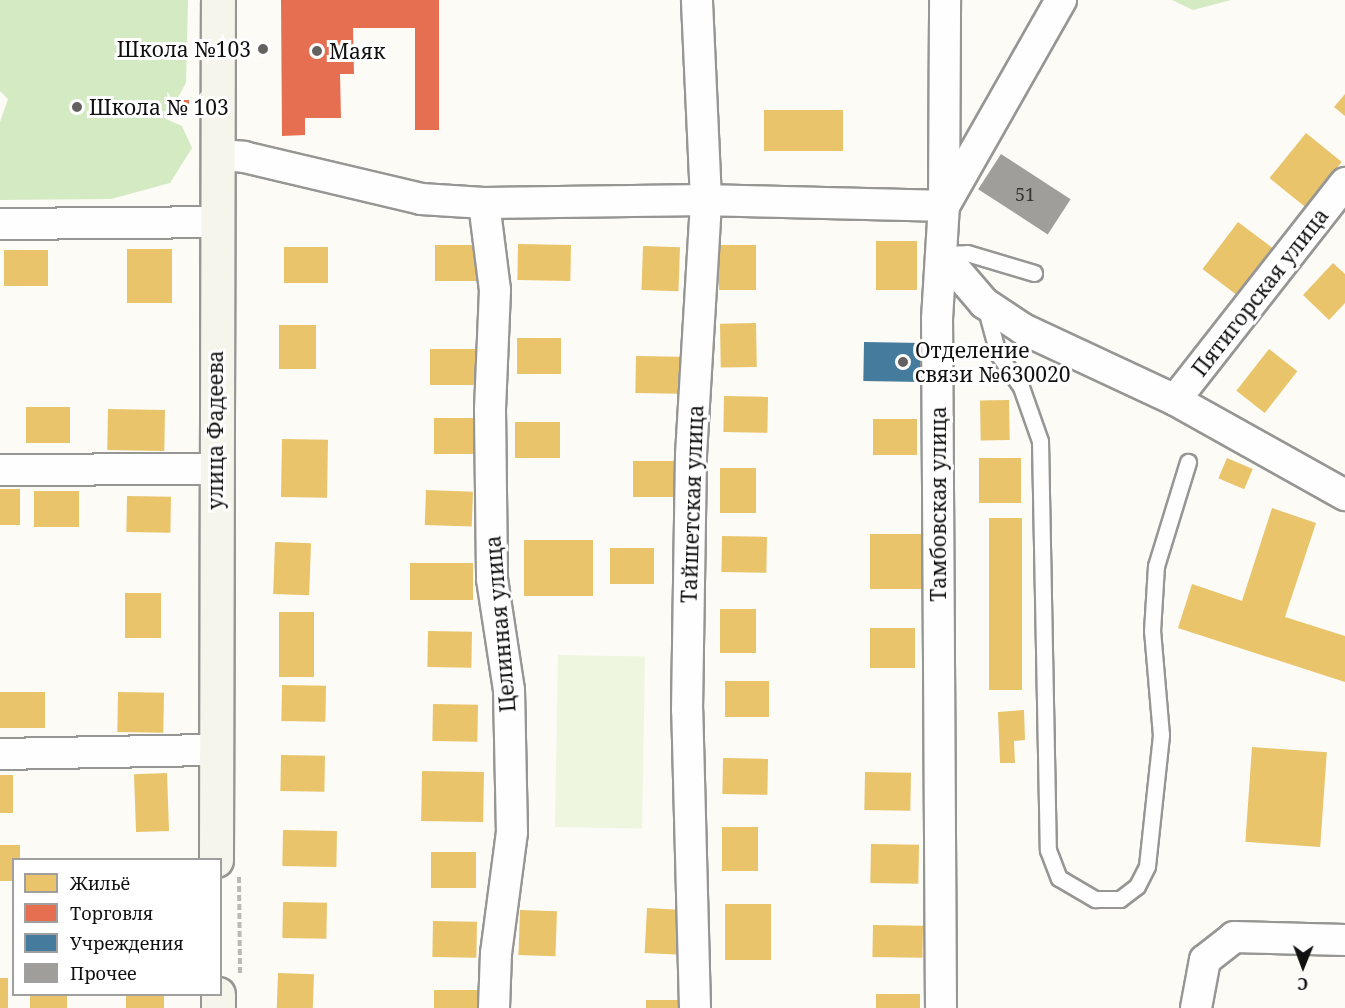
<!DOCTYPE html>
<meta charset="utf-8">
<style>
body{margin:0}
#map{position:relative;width:1345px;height:1008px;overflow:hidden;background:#fcfbf6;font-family:"Noto Serif",serif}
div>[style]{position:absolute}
.forest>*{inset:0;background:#d4eac3}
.pitch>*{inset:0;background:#eef6df;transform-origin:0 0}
.homes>*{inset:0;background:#e9c46a;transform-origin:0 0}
.shops>*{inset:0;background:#e76f51;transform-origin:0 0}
.public>*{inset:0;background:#457b9d;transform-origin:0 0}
.building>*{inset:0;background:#a09e9b;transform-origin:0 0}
.path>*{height:4px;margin-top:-2px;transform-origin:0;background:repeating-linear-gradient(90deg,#b9b9b8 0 6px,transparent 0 9px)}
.roads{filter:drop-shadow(2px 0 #969694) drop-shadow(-2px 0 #969694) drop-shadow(0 2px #969694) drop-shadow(0 -2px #969694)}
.lane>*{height:15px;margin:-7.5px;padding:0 7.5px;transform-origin:7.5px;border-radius:7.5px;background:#fffefe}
.street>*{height:30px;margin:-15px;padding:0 15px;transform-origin:15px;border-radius:15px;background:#fffefe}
.secondary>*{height:33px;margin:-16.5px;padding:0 16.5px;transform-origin:16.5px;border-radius:16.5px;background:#f6f5eb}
.dots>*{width:16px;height:16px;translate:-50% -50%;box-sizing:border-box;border:3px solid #fff;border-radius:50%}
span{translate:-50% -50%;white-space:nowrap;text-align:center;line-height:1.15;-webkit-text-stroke:6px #fff;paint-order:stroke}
.number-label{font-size:18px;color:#343433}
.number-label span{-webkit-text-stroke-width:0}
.poi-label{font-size:21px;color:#101010}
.right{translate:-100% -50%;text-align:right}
.left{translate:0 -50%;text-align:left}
.street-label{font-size:21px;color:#101010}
.legend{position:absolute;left:12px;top:858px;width:210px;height:138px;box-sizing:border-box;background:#fff;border:2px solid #9f9f9f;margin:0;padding:8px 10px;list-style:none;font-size:18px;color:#101010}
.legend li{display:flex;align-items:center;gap:12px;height:30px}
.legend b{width:30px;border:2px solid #9f9f9f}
.north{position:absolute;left:1273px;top:936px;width:60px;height:60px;-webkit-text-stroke:4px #fff;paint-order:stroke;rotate:181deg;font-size:16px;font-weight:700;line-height:24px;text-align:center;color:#101010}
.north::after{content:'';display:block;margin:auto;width:21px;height:27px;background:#101010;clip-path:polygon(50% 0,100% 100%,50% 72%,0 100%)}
</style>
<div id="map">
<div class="forest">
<div style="clip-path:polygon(0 0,188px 0,186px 83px,166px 119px,182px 126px,192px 148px,170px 183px,111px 199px,0 200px,0 122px,8px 99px,0 91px)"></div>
<div style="clip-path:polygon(1172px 0,1231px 0,1193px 10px)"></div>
</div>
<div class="pitch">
<div style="left:558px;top:655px;width:87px;height:172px;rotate:1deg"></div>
</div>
<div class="homes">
<div style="clip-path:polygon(1345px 94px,1345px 116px,1334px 107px)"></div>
<div style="left:764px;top:110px;width:79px;height:41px"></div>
<div style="left:1306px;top:133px;width:46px;height:58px;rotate:39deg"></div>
<div style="left:1238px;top:222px;width:48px;height:59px;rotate:37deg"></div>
<div style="left:876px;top:241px;width:41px;height:49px"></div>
<div style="left:518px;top:244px;width:53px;height:36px;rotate:1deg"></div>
<div style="left:435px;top:245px;width:45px;height:36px"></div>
<div style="left:719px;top:245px;width:37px;height:45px"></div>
<div style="left:643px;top:246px;width:37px;height:44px;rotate:2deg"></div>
<div style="left:284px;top:247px;width:44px;height:36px"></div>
<div style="left:127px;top:249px;width:45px;height:54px"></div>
<div style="left:4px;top:250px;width:44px;height:36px"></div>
<div style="clip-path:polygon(1333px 263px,1345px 274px,1345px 303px,1329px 320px,1303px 295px)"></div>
<div style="left:756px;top:323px;width:44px;height:36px;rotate:89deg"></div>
<div style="left:279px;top:325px;width:37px;height:44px"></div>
<div style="left:517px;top:338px;width:44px;height:36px"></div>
<div style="left:430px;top:349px;width:45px;height:36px"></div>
<div style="left:1269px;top:349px;width:36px;height:53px;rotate:38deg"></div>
<div style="left:636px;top:356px;width:44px;height:37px;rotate:1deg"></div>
<div style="left:724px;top:396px;width:44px;height:36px;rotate:1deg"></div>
<div style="left:1009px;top:400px;width:40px;height:29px;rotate:89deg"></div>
<div style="left:26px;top:407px;width:44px;height:36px"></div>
<div style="left:108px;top:409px;width:57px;height:41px;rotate:1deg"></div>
<div style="left:434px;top:418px;width:44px;height:36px"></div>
<div style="left:873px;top:419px;width:44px;height:36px"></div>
<div style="left:515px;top:422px;width:45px;height:36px"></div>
<div style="left:282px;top:439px;width:46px;height:58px;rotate:1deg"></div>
<div style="left:979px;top:458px;width:42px;height:45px"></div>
<div style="left:1227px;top:458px;width:28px;height:22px;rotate:23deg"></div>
<div style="left:633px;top:461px;width:44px;height:36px"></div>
<div style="left:720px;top:468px;width:36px;height:45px"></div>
<div style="left:0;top:489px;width:20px;height:36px"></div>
<div style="left:426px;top:490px;width:47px;height:35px;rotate:2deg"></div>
<div style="left:34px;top:491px;width:45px;height:36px"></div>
<div style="left:127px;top:496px;width:44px;height:36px;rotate:1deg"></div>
<div style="clip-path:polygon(1272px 508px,1316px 523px,1285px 617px,1345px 636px,1345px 682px,1178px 628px,1192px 584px,1242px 601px)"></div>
<div style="left:989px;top:518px;width:33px;height:172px"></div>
<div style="left:928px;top:534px;width:55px;height:58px;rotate:90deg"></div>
<div style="left:722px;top:536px;width:45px;height:36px;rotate:1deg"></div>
<div style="left:524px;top:540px;width:69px;height:56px"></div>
<div style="left:275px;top:542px;width:36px;height:52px;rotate:2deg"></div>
<div style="left:610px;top:548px;width:44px;height:36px"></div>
<div style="left:410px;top:563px;width:63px;height:37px"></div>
<div style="left:125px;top:593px;width:36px;height:45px"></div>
<div style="left:720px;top:609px;width:36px;height:44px"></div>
<div style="left:279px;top:612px;width:35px;height:65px"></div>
<div style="left:870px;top:628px;width:45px;height:40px"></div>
<div style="left:428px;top:631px;width:44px;height:36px;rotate:1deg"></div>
<div style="left:725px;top:681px;width:44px;height:36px"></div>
<div style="left:282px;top:685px;width:44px;height:36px;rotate:1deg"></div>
<div style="left:0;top:692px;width:45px;height:36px"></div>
<div style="left:118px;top:692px;width:46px;height:40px;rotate:1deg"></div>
<div style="left:433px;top:704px;width:45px;height:37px;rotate:1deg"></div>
<div style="clip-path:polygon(1024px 710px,1025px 740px,1014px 741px,1015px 763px,1000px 763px,998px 712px)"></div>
<div style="left:1252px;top:747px;width:75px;height:95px;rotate:4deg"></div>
<div style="left:281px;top:755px;width:44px;height:36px;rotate:1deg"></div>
<div style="left:723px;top:758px;width:45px;height:36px;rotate:1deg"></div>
<div style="left:422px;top:771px;width:62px;height:50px;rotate:1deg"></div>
<div style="left:865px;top:772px;width:46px;height:38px;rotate:1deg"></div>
<div style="left:167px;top:773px;width:58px;height:33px;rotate:88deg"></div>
<div style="left:0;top:775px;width:13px;height:38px"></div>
<div style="left:722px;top:827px;width:36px;height:44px"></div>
<div style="left:283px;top:830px;width:54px;height:36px;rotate:1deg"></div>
<div style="left:871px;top:844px;width:48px;height:39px;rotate:1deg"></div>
<div style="clip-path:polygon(0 845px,20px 845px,20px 860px,14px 860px,14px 881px,0 881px)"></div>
<div style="left:431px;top:852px;width:45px;height:36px"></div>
<div style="left:283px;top:902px;width:44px;height:36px;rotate:1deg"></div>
<div style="left:725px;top:904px;width:46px;height:56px"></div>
<div style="left:647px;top:908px;width:36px;height:45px;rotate:3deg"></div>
<div style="left:520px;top:910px;width:37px;height:45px;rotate:2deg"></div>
<div style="left:433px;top:921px;width:44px;height:36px;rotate:1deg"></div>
<div style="left:873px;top:925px;width:50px;height:32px;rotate:1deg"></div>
<div style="left:278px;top:973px;width:36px;height:35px;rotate:2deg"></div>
<div style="left:0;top:978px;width:8px;height:30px"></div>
<div style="left:434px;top:990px;width:45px;height:18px"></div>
<div style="left:30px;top:994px;width:37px;height:14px"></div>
<div style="left:126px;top:994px;width:38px;height:14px"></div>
<div style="left:876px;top:994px;width:44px;height:14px"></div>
<div style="left:646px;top:1000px;width:38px;height:8px"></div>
</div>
<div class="shops">
<div style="clip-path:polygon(281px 0,439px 0,439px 130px,415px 130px,415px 28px,353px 28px,354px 74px,340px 74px,341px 118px,305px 118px,305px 135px,282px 136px)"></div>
<div style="left:182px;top:100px;width:7px;height:10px"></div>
</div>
<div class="public">
<div style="left:864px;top:342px;width:58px;height:39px;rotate:1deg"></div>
</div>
<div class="building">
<div style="left:1001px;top:154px;width:83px;height:42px;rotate:33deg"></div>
</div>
<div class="path">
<div style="left:239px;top:877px;width:97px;rotate:89.4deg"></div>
</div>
<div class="roads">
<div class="lane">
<div style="left:942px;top:254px;width:25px;rotate:-2deg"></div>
<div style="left:967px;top:253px;width:70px;rotate:16.6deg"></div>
<div style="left:985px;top:306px;width:50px;rotate:74.8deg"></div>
<div style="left:998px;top:354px;width:40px;rotate:55.1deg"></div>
<div style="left:1021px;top:387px;width:57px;rotate:70.6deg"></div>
<div style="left:1040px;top:441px;width:409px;rotate:88.9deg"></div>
<div style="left:1048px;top:850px;width:30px;rotate:69deg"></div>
<div style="left:1059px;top:878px;width:42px;rotate:30.3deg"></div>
<div style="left:1095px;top:899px;width:25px"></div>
<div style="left:1120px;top:899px;width:21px;rotate:-37deg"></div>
<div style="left:1137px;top:886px;width:22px;rotate:-63deg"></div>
<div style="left:1147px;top:866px;width:132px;rotate:-83.9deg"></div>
<div style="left:1161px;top:735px;width:104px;rotate:-94.9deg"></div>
<div style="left:1152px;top:631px;width:65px;rotate:-86.5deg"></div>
<div style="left:1156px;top:566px;width:109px;rotate:-72.9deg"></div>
</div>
<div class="street">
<div style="left:218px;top:155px;width:26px;rotate:4deg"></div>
<div style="left:244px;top:157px;width:182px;rotate:13.3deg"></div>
<div style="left:421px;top:199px;width:63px;rotate:3.6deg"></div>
<div style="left:484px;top:203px;width:222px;rotate:-0.8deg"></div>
<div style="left:706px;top:200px;width:238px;rotate:1.4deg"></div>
<div style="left:944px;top:206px;width:237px;rotate:-60.4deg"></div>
<div style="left:484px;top:203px;width:88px;rotate:82.8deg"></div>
<div style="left:495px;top:290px;width:120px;rotate:92.4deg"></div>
<div style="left:490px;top:410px;width:169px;rotate:89.3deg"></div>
<div style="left:492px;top:579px;width:112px;rotate:81.3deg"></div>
<div style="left:509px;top:690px;width:142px;rotate:88.8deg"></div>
<div style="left:512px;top:832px;width:122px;rotate:97.5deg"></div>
<div style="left:496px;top:953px;width:55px;rotate:92.1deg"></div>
<div style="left:0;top:224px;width:216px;rotate:-0.5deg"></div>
<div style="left:942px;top:254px;width:65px;rotate:49.4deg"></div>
<div style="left:984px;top:303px;width:47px;rotate:33.7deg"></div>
<div style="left:1023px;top:329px;width:168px;rotate:25deg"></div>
<div style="left:1175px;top:400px;width:195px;rotate:29.2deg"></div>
<div style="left:1175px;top:400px;width:276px;rotate:-51.9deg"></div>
<div style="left:0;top:470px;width:214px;rotate:-0.3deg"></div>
<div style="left:0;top:754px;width:215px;rotate:-1.1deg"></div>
<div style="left:695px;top:1008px;width:298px;rotate:-91.5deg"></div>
<div style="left:687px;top:710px;width:255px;rotate:-89.1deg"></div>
<div style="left:691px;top:455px;width:255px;rotate:-86.6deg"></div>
<div style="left:706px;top:200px;width:200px;rotate:-92.6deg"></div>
<div style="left:941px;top:1008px;width:689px;rotate:-90.33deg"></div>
<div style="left:937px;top:319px;width:113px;rotate:-86.5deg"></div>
<div style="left:944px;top:206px;width:206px;rotate:-89.7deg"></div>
<div style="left:1196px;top:1008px;width:49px;rotate:-79.4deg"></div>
<div style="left:1205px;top:960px;width:37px;rotate:-38deg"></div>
<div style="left:1234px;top:937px;width:111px;rotate:1.5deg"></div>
</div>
<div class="secondary">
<div style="left:216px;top:860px;width:860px;rotate:-89.87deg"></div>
<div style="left:218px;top:994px;width:14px;rotate:90deg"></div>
</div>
</div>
<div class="dots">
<div style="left:263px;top:49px;background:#636260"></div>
<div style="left:317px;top:51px;background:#636260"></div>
<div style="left:77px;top:107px;background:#636260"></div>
<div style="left:903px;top:362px;background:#636260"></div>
</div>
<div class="number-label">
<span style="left:1025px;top:194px">51</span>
</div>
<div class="poi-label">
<span class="right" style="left:251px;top:49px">Школа №103</span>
<span class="left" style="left:329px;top:51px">Маяк</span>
<span class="left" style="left:89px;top:107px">Школа № 103</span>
<span class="left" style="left:915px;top:362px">Отделение<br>связи №630020</span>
</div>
<div class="street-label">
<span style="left:1260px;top:292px;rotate:-52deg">Пятигорская улица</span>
<span style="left:215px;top:430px;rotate:-90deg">улица Фадеева</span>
<span style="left:692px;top:504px;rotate:-88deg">Тайшетская улица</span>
<span style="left:938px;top:504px;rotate:-90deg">Тамбовская улица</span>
<span style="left:500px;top:624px;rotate:-95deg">Целинная улица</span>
</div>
<ul class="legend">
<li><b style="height:16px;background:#e9c46a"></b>Жильё</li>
<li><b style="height:16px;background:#e76f51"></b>Торговля</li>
<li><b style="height:16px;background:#457b9d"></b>Учреждения</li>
<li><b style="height:16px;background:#a09e9b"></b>Прочее</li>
</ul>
<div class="north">С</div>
</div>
